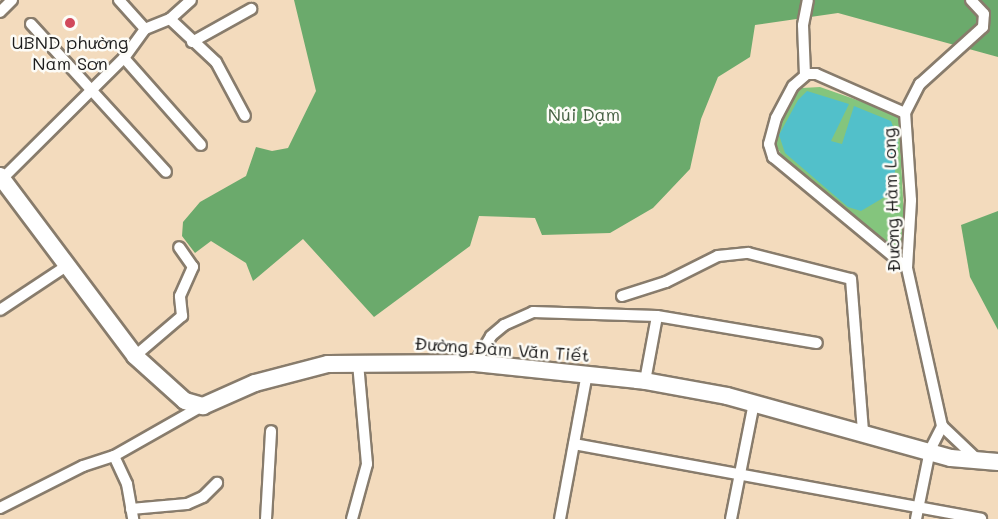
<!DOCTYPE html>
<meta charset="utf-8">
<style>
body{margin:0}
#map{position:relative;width:998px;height:519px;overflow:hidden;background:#f3dbbd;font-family:Mali,sans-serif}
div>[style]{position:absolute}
.green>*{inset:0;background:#84c57d}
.forest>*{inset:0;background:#6baa6c}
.water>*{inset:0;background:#52c0ca}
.roads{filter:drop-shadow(2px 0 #887c6c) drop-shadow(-2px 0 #887c6c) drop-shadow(0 2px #887c6c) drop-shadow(0 -2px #887c6c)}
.minor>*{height:10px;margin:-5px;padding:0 5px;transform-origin:5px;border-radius:5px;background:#fff}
.primary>*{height:16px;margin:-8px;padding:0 8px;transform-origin:8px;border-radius:8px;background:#fff}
.dots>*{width:16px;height:16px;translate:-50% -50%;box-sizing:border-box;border:3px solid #fdfcf7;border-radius:50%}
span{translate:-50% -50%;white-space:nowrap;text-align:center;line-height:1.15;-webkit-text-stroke:5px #fdfcf7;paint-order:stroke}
.poi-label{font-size:18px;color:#1c1c1c}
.park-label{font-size:18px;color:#466043}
.street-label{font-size:18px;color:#1c1c1c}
</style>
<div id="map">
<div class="green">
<div style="clip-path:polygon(820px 87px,894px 113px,899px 119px,905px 238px,900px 246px,888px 247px,784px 159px,778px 149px,774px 140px,776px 129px,797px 93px,802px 88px)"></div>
</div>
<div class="forest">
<div style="clip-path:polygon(294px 0,998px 0,998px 57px,838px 13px,755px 25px,750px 57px,718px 77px,701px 119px,690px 169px,653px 208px,610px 233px,542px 235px,535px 218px,479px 216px,470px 246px,374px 317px,303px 239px,253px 281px,246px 263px,211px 241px,195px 253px,182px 236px,183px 222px,200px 202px,246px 176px,256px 147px,272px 151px,288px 148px,316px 91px)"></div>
<div style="clip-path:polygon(998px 211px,998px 330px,970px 277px,961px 225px)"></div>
</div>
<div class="water">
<div style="clip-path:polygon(807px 91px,849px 104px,831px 141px,842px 144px,854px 106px,891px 121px,898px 140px,893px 192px,861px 211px,848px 207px,785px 153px,779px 135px,798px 100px)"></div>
</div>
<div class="roads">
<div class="minor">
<div style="left:119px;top:0;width:39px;rotate:48deg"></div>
<div style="left:0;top:12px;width:17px;rotate:-45deg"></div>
<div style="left:170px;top:19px;width:63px;rotate:43.1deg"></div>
<div style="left:216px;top:62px;width:61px;rotate:61.8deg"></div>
<div style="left:31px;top:24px;width:200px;rotate:47.6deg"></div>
<div style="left:192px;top:42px;width:68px;rotate:-29.2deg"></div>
<div style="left:124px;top:58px;width:116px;rotate:48.5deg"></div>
<div style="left:805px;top:75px;width:50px;rotate:-92.3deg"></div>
<div style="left:803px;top:25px;width:25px;rotate:-79deg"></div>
<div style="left:905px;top:113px;width:97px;rotate:-156.3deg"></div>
<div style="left:816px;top:74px;width:9px;rotate:180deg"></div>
<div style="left:807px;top:74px;width:18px;rotate:139deg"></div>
<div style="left:793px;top:86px;width:36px;rotate:118deg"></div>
<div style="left:776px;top:118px;width:27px;rotate:105deg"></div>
<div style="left:769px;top:144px;width:14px;rotate:73deg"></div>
<div style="left:773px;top:157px;width:174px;rotate:39.6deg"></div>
<div style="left:2px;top:179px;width:172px;rotate:-44.8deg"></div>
<div style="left:124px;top:58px;width:36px;rotate:-54deg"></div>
<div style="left:145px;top:29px;width:27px;rotate:-22deg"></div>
<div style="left:170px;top:19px;width:28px;rotate:-42deg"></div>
<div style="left:622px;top:296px;width:46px;rotate:-17.7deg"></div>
<div style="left:666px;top:282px;width:58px;rotate:-26.6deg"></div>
<div style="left:718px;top:256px;width:30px;rotate:-6deg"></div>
<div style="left:748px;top:253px;width:106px;rotate:14.2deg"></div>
<div style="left:851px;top:279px;width:152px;rotate:85.5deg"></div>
<div style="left:0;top:310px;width:78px;rotate:-33.5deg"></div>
<div style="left:135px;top:356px;width:62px;rotate:-40.4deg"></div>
<div style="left:182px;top:316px;width:20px;rotate:-96deg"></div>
<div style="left:180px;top:296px;width:32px;rotate:-66deg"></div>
<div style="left:193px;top:267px;width:24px;rotate:-125deg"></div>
<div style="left:475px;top:363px;width:31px;rotate:-59deg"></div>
<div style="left:491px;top:336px;width:17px;rotate:-40deg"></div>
<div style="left:504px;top:325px;width:32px;rotate:-24deg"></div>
<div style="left:533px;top:312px;width:124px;rotate:1.8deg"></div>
<div style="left:645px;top:381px;width:66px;rotate:-79.5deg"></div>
<div style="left:657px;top:316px;width:162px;rotate:9.6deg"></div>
<div style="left:942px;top:426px;width:51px;rotate:43.4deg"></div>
<div style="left:574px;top:444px;width:414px;rotate:10.4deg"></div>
<div style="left:114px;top:456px;width:31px;rotate:65deg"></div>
<div style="left:127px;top:484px;width:36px;rotate:80deg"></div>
<div style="left:0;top:508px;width:93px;rotate:-26.8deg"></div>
<div style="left:83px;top:466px;width:33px;rotate:-18deg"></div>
<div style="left:114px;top:456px;width:101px;rotate:-29.6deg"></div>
<div style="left:131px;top:509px;width:56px;rotate:-5.1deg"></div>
<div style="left:187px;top:504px;width:17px;rotate:-24deg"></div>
<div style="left:203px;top:497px;width:20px;rotate:-45deg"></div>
<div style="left:266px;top:519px;width:88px;rotate:-86.7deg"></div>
<div style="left:352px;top:519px;width:57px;rotate:-74.7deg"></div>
<div style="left:367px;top:464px;width:101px;rotate:-95.1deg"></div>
<div style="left:560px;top:519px;width:147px;rotate:-79.5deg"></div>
<div style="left:731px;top:519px;width:118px;rotate:-78.8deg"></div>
<div style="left:916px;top:519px;width:70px;rotate:-78.5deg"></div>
<div style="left:930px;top:450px;width:27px;rotate:-63deg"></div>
<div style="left:942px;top:426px;width:162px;rotate:-102.5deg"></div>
<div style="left:907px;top:268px;width:68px;rotate:-86.6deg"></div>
<div style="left:911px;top:200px;width:87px;rotate:-93.9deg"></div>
<div style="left:905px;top:113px;width:33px;rotate:-63deg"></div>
<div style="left:920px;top:84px;width:85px;rotate:-42.1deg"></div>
<div style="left:983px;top:27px;width:13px;rotate:-86deg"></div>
<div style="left:984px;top:14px;width:19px;rotate:-133deg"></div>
</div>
<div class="primary">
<div style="left:0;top:176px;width:225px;rotate:53.1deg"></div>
<div style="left:135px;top:356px;width:67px;rotate:42deg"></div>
<div style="left:185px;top:401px;width:19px;rotate:16deg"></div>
<div style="left:203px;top:406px;width:57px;rotate:-23.9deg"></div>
<div style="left:255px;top:383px;width:75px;rotate:-14.6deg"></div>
<div style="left:328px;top:364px;width:147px;rotate:-0.4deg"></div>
<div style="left:475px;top:363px;width:171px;rotate:6deg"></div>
<div style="left:645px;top:381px;width:83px;rotate:10.4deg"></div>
<div style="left:727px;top:396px;width:232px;rotate:15.5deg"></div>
<div style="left:951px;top:458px;width:47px;rotate:4.9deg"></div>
</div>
</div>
<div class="dots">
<div style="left:70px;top:23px;background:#d1495b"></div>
</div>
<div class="poi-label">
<span style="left:70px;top:53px">UBND phường<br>Nam Sơn</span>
</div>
<div class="park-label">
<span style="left:584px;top:114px">Núi Dạm</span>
</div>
<div class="street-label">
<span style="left:891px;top:200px;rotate:-92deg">Đường Hàm Long</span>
<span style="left:502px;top:349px;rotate:4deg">Đường Đàm Văn Tiết</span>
</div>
</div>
